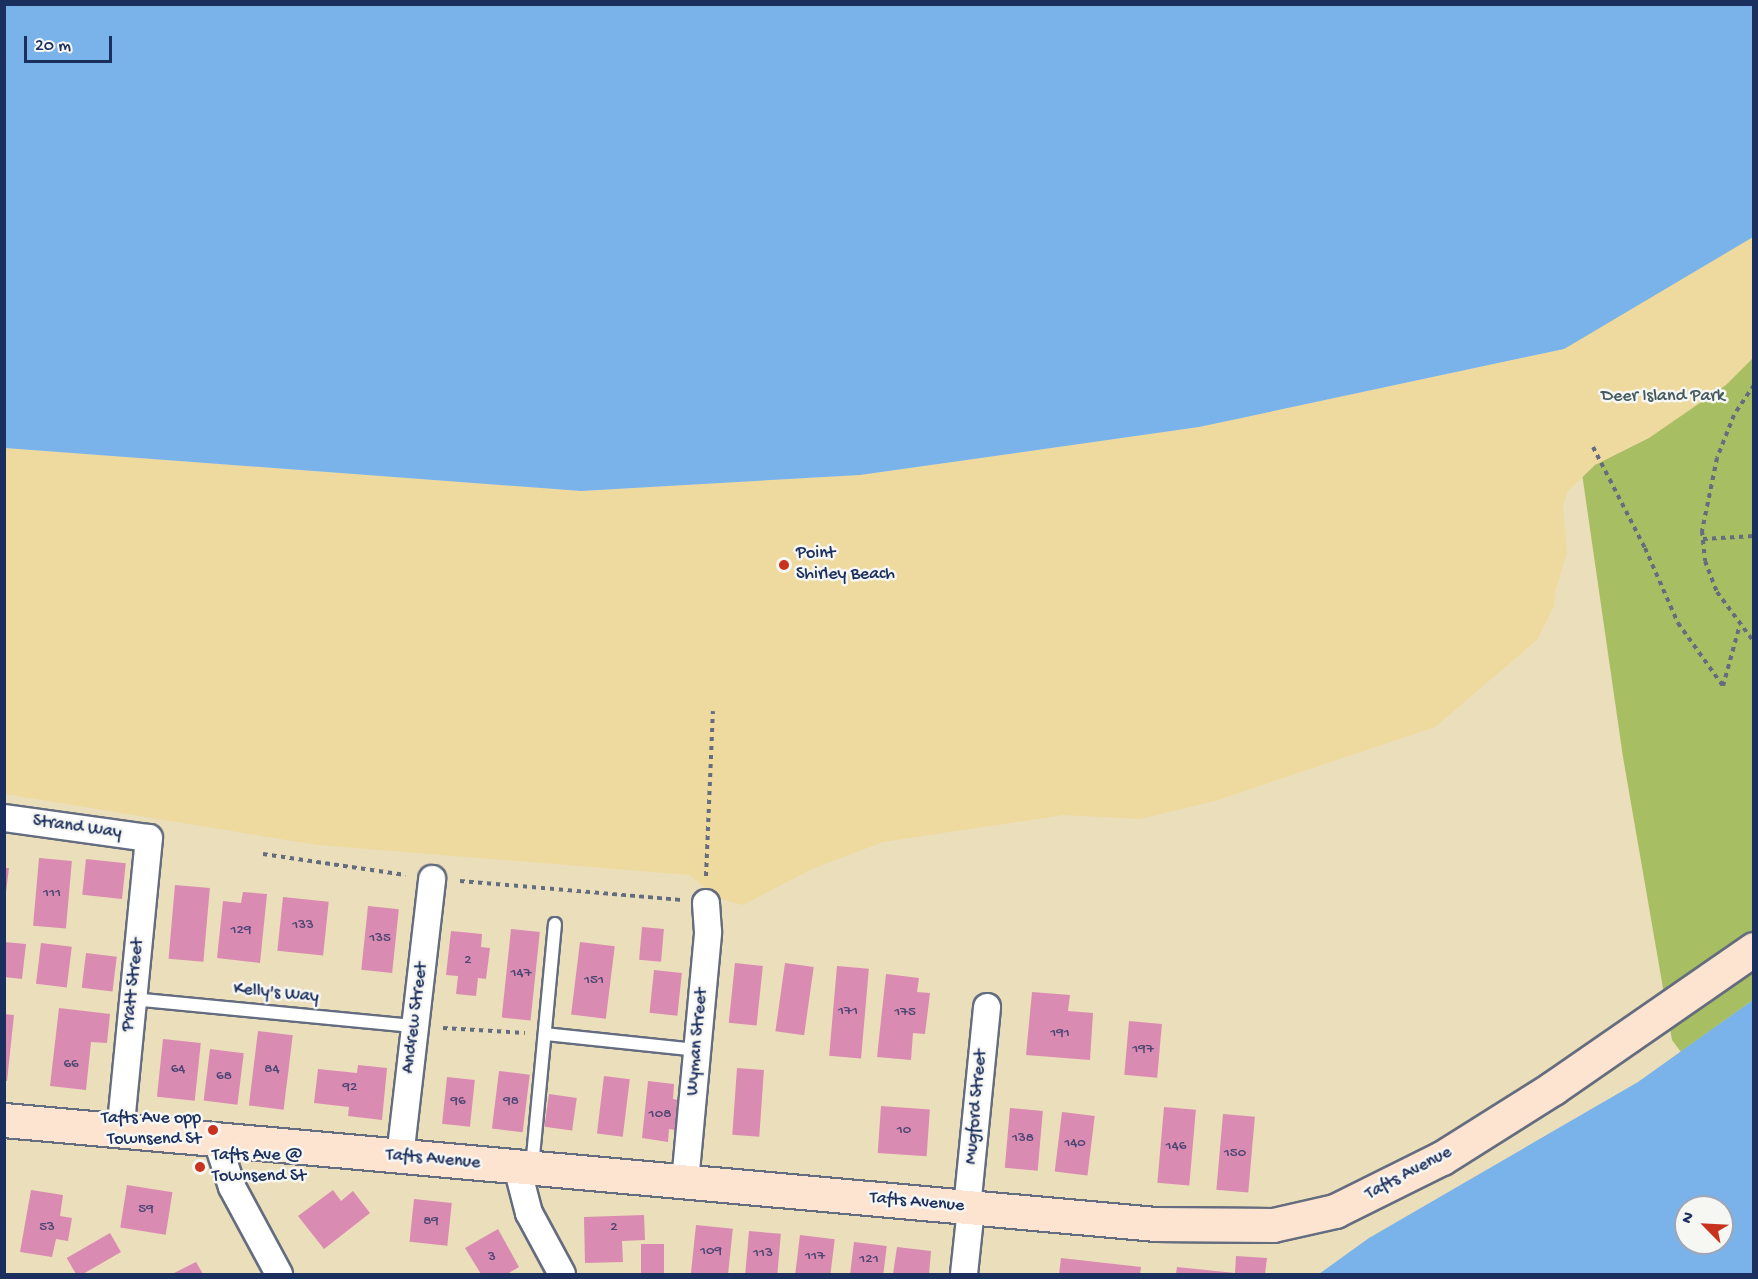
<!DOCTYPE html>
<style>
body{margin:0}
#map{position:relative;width:1758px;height:1279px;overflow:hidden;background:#ebdebb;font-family:"Gochi Hand",sans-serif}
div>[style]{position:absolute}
.green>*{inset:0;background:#a8be62}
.sand>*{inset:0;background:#eeda9e}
.water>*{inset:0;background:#7ab3ea}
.building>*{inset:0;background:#da8bb1;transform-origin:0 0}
.path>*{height:4px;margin-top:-2px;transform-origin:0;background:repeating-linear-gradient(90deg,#646c7f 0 4.5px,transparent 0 9px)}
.roads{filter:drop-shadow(2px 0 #646c7f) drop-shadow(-2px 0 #646c7f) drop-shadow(0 2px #646c7f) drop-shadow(0 -2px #646c7f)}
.service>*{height:12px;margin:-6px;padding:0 6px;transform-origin:6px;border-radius:6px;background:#fff}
.minor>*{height:26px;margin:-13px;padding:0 13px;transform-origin:13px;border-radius:13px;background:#fff}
.secondary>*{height:33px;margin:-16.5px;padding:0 16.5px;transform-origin:16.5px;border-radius:16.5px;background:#fde4d1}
.dots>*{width:16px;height:16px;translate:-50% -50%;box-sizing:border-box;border:3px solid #f6f6f2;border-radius:50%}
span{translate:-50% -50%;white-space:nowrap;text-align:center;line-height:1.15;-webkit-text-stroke:5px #f6f6f2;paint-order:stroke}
.number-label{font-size:15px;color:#4b4673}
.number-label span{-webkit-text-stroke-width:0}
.park-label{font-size:18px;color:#455a5f}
.poi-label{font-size:18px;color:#1b2f5e}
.left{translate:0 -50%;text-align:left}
.right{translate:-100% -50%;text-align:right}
.street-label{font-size:18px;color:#1b2f5e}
.frame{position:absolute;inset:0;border:6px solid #1b2f5e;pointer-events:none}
.north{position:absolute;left:1674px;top:1195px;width:60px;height:60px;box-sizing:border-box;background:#f6f6f2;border:2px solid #9ea6b7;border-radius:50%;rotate:294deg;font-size:16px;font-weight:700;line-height:24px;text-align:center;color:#1b2f5e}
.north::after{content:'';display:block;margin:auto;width:21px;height:27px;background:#c8321e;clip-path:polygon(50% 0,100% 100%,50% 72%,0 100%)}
.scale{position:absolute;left:24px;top:36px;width:88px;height:27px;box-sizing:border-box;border:3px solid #1b2f5e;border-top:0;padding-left:8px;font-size:18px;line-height:21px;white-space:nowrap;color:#1b2f5e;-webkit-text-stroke:4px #f6f6f2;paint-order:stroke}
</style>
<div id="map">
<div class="green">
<div style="clip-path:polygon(1753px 237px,1753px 1000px,1681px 1052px,1672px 1040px,1623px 757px,1564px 349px)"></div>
</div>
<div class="sand">
<div style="clip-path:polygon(1753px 237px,1753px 358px,1726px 385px,1649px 438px,1595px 465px,1567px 492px,1563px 507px,1567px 553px,1555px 592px,1554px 606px,1537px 640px,1435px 727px,1215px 801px,1140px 819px,1064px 815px,883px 842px,812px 869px,743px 905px,717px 898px,690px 875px,317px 845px,5px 794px,4px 448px,581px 491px,860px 475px,1199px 427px,1564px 349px)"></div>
</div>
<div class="water">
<div style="clip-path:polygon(4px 5px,1753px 5px,1753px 237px,1564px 349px,1199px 427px,860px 475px,581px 491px,5px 448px)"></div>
<div style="clip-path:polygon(evenodd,1753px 1000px,1753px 1274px,1319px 1274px,1369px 1238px,1638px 1082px,1753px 1000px,1686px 1207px,1722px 1207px,1722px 1243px,1686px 1243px,1686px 1207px)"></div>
</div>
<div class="building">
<div style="left:39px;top:858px;width:33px;height:68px;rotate:5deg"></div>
<div style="left:86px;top:859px;width:40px;height:36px;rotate:6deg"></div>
<div style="clip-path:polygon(4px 868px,9px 868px,6px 892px,4px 892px)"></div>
<div style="left:175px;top:885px;width:35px;height:74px;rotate:5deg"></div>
<div style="clip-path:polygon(243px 892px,267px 894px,260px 963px,217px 958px,223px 901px,241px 903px)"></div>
<div style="left:283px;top:897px;width:46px;height:54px;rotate:6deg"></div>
<div style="left:368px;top:906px;width:31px;height:64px;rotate:6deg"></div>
<div style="left:642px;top:927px;width:22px;height:33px;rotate:5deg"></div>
<div style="left:511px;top:929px;width:29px;height:89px;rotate:6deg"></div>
<div style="clip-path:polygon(451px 931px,482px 934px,481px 947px,490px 948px,486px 979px,478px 978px,476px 996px,456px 994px,458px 976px,446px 975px)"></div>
<div style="clip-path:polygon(4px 942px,26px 944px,22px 979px,4px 977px)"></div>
<div style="left:580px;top:942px;width:35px;height:73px;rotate:7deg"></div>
<div style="left:41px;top:943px;width:31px;height:41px;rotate:7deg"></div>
<div style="left:86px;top:953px;width:31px;height:35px;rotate:7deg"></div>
<div style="left:735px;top:963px;width:28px;height:60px;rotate:6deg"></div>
<div style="left:785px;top:963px;width:29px;height:69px;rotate:8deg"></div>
<div style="left:837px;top:966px;width:32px;height:90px;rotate:5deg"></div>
<div style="left:654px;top:970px;width:28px;height:43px;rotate:6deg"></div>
<div style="clip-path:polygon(886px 974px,919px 978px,917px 992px,930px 993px,925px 1034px,913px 1033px,911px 1060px,877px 1057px)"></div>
<div style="clip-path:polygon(1032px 992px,1070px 995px,1068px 1011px,1093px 1013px,1090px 1060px,1026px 1055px)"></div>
<div style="clip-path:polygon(59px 1008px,110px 1014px,107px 1043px,91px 1042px,86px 1090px,50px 1086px)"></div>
<div style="clip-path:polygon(4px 1014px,14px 1015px,7px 1081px,4px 1081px)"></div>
<div style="left:1129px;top:1021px;width:33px;height:54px;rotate:5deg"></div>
<div style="left:258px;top:1031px;width:35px;height:75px;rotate:7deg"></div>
<div style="left:163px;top:1039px;width:38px;height:58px;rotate:6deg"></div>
<div style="left:210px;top:1049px;width:34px;height:52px;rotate:7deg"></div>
<div style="clip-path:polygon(358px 1065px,387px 1068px,382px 1120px,348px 1116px,349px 1107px,314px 1103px,318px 1069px,357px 1073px)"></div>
<div style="left:737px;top:1068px;width:27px;height:67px;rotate:4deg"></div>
<div style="left:499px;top:1071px;width:31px;height:58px;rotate:7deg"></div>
<div style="left:604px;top:1076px;width:26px;height:58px;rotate:7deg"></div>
<div style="left:447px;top:1077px;width:28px;height:47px;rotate:6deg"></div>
<div style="clip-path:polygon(648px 1081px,674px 1084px,673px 1099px,678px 1100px,675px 1130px,669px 1129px,668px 1142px,642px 1138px)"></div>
<div style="left:549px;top:1094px;width:28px;height:33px;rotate:8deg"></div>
<div style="left:881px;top:1106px;width:49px;height:47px;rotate:4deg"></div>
<div style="left:1164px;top:1107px;width:32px;height:76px;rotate:5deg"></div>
<div style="left:1010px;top:1108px;width:33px;height:60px;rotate:5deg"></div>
<div style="left:1062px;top:1112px;width:33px;height:60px;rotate:7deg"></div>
<div style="left:1223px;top:1114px;width:32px;height:76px;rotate:5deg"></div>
<div style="left:127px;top:1185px;width:46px;height:43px;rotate:9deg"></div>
<div style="clip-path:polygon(31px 1190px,63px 1195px,60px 1216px,72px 1218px,68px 1241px,56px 1239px,52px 1257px,20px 1252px)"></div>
<div style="clip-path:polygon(333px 1190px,341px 1201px,353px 1191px,370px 1213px,324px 1249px,298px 1216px)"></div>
<div style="left:414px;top:1199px;width:38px;height:43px;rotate:6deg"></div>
<div style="clip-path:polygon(644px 1215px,645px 1240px,622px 1241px,623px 1262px,585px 1263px,584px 1217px)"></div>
<div style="left:696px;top:1225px;width:37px;height:49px;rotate:6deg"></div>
<div style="clip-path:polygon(498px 1229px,519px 1267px,507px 1274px,481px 1274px,465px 1248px)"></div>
<div style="left:749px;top:1231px;width:32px;height:43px;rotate:5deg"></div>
<div style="left:110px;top:1233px;width:22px;height:50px;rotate:60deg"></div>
<div style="left:800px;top:1235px;width:35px;height:39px;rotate:7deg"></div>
<div style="left:854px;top:1242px;width:33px;height:32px;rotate:7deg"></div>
<div style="left:641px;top:1244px;width:23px;height:30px"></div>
<div style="clip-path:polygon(897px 1247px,931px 1251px,929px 1274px,893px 1274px)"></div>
<div style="clip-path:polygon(1236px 1256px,1267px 1258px,1265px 1274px,1176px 1274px,1177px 1267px,1235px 1273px)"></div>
<div style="clip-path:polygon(1061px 1258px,1141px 1267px,1140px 1274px,1059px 1274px)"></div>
<div style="clip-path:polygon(196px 1262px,203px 1274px,172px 1274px)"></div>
</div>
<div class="path">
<div style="left:1754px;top:385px;width:36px;rotate:124deg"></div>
<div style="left:1734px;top:415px;width:46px;rotate:111.6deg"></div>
<div style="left:1717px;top:458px;width:75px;rotate:101.6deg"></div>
<div style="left:1702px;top:531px;width:30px;rotate:84deg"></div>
<div style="left:1705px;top:561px;width:33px;rotate:69deg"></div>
<div style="left:1717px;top:592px;width:62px;rotate:53.5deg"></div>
<div style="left:1593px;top:447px;width:114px;rotate:62.8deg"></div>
<div style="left:1645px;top:548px;width:82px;rotate:66.3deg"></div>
<div style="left:1678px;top:623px;width:77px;rotate:54.5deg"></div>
<div style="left:1703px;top:539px;width:51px;rotate:-3.4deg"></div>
<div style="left:1723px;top:686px;width:60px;rotate:-74.6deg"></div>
<div style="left:263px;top:854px;width:144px;rotate:8.4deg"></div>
<div style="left:706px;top:876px;width:165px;rotate:-87.6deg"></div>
<div style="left:460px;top:881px;width:221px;rotate:4.9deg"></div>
<div style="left:443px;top:1028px;width:82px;rotate:3.5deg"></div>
</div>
<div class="roads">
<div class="service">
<div style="left:133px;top:999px;width:283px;rotate:5.5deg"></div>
<div style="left:545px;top:1034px;width:153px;rotate:6deg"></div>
<div style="left:532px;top:1167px;width:244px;rotate:-84.6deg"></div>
</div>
<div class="minor">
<div style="left:4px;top:818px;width:146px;rotate:7.9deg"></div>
<div style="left:149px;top:838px;width:295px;rotate:95.6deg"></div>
<div style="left:217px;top:1141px;width:48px;rotate:71.9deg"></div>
<div style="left:232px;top:1187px;width:99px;rotate:61.6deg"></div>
<div style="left:400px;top:1157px;width:280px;rotate:-83.4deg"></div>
<div style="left:517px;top:1167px;width:48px;rotate:75.4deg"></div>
<div style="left:529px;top:1213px;width:69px;rotate:61.6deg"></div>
<div style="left:685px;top:1182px;width:251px;rotate:-84.7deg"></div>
<div style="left:708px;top:932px;width:29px;rotate:-94deg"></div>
<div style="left:967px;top:1208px;width:202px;rotate:-84.3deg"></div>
<div style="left:964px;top:1274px;width:66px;rotate:-83.9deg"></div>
</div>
<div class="secondary">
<div style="left:4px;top:1120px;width:1156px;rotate:5.16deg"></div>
<div style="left:1155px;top:1224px;width:118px;rotate:0.5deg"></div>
<div style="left:1273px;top:1225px;width:64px;rotate:-12.7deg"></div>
<div style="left:1335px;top:1211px;width:119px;rotate:-26.4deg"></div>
<div style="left:1442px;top:1158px;width:131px;rotate:-32.2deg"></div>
<div style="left:1553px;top:1088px;width:244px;rotate:-34.7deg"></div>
</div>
</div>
<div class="dots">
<div style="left:784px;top:565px;background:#c8321e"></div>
<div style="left:213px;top:1130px;background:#c8321e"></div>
<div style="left:200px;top:1167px;background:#c8321e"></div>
</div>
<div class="number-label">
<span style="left:52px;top:894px">111</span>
<span style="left:303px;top:926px">133</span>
<span style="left:241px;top:931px">129</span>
<span style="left:380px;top:939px">135</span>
<span style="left:468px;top:961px">2</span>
<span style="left:521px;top:974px">147</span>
<span style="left:594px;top:981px">151</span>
<span style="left:848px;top:1012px">171</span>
<span style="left:905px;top:1013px">175</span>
<span style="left:1060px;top:1034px">191</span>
<span style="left:1143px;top:1050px">197</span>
<span style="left:71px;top:1065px">66</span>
<span style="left:178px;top:1070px">64</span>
<span style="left:272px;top:1070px">84</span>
<span style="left:224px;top:1077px">68</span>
<span style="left:350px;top:1088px">92</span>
<span style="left:458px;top:1102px">96</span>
<span style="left:511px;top:1102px">98</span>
<span style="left:660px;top:1115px">108</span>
<span style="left:904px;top:1131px">10</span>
<span style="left:1023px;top:1139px">138</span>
<span style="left:1075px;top:1144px">140</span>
<span style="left:1176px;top:1147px">146</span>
<span style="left:1235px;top:1154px">150</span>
<span style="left:146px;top:1210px">59</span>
<span style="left:431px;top:1222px">89</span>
<span style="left:47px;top:1228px">53</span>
<span style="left:614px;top:1228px">2</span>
<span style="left:711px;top:1252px">109</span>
<span style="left:763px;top:1254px">113</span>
<span style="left:815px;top:1257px">117</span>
<span style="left:492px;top:1258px">3</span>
<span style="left:869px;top:1260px">121</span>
</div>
<div class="park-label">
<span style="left:1663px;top:397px">Deer Island Park</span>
</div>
<div class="poi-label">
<span class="left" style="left:796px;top:565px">Point<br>Shirley Beach</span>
<span class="right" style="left:201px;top:1130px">Tafts Ave opp<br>Townsend St</span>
<span class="left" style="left:212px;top:1167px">Tafts Ave @<br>Townsend St</span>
</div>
<div class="street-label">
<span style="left:77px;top:828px;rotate:8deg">Strand Way</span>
<span style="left:134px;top:985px;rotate:-84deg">Pratt Street</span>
<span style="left:276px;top:994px;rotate:6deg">Kelly's Way</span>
<span style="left:416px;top:1018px;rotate:-83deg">Andrew Street</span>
<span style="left:698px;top:1042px;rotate:-85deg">Wyman Street</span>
<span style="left:977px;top:1107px;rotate:-85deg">Mugford Street</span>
<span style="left:433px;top:1160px;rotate:5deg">Tafts Avenue</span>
<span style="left:1409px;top:1174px;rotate:-28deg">Tafts Avenue</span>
<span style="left:917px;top:1203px;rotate:5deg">Tafts Avenue</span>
</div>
<div class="frame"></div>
<div class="north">N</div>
<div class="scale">20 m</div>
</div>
